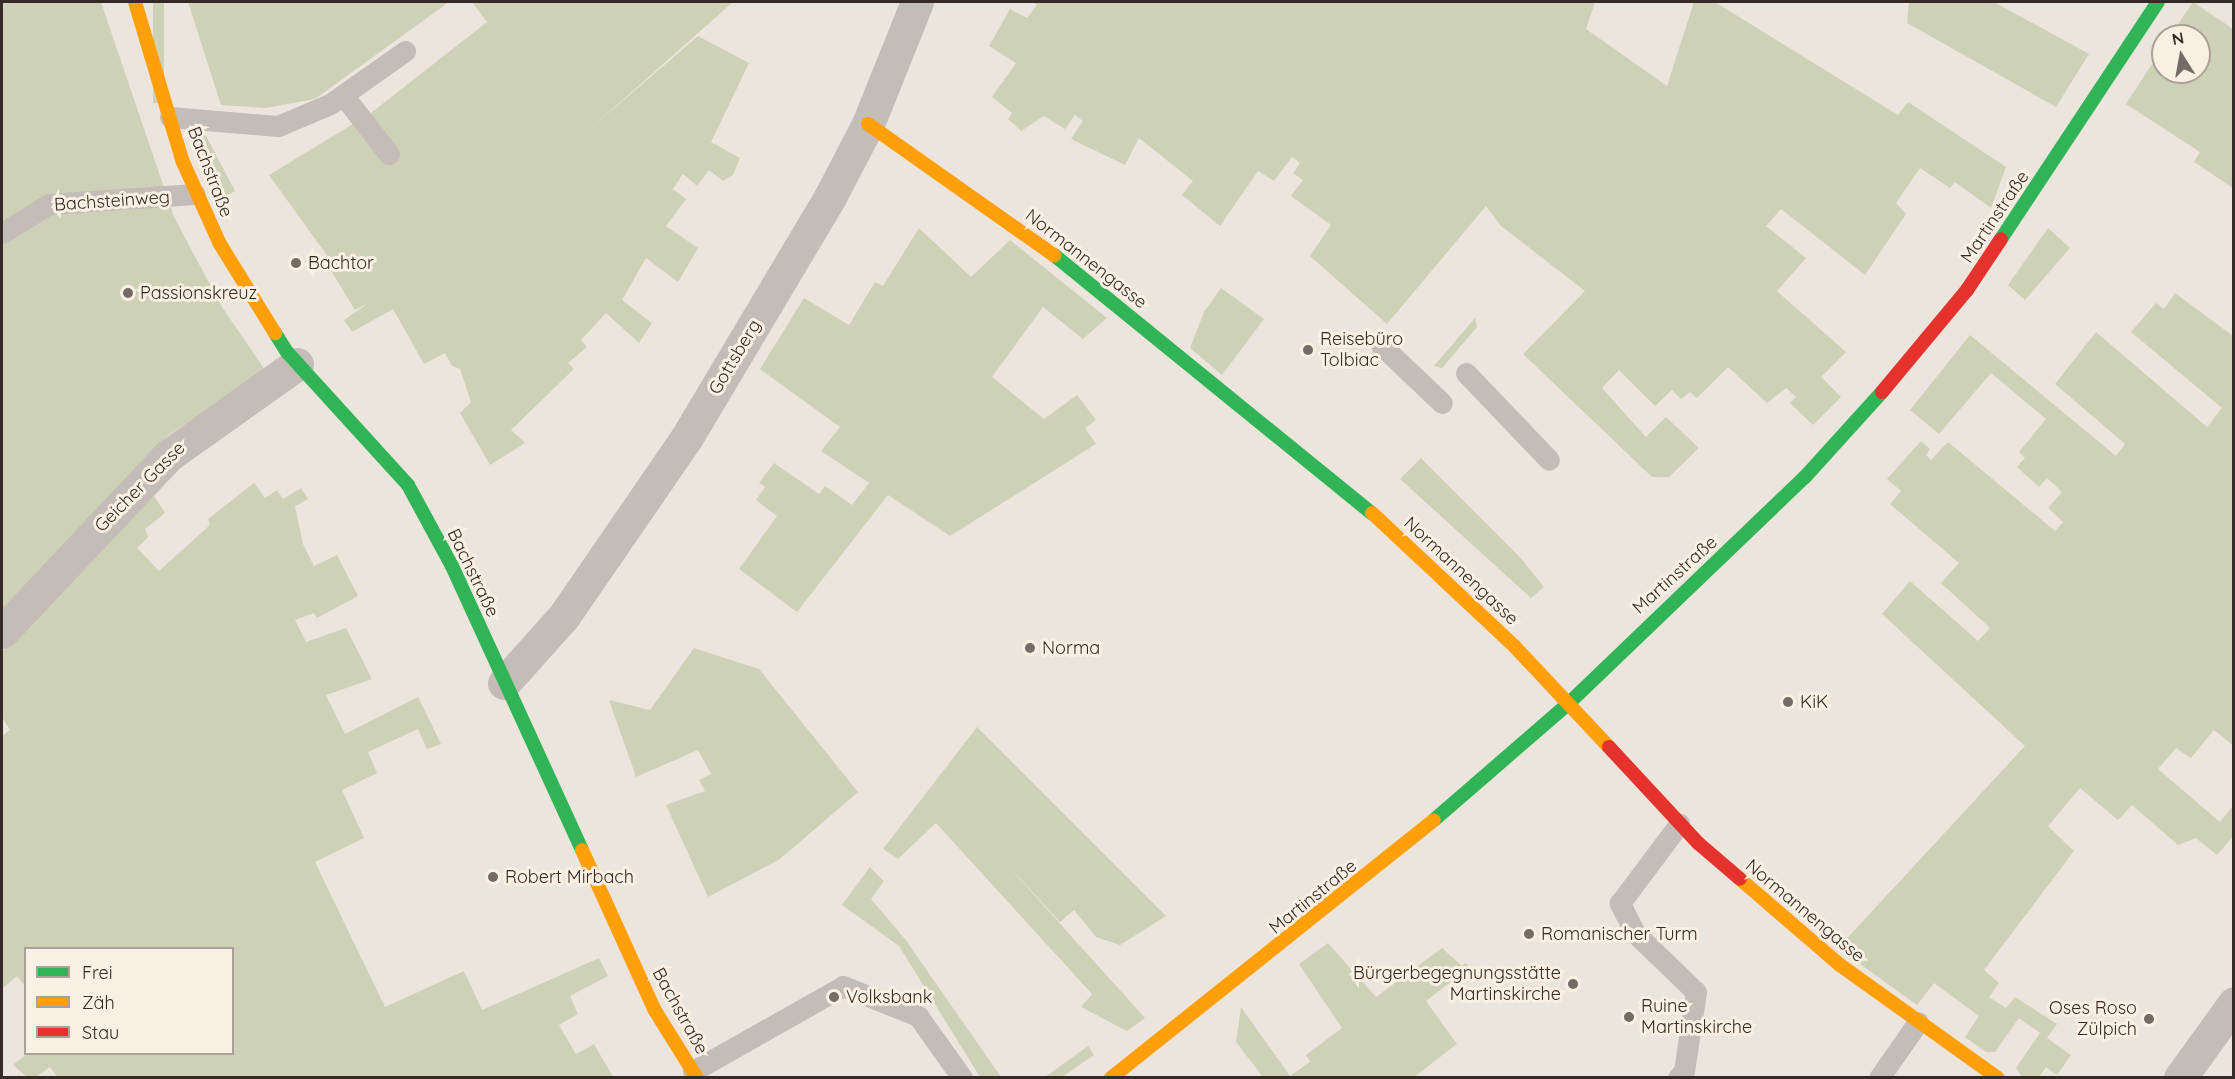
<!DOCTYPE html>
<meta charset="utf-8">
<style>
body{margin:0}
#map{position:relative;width:2235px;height:1079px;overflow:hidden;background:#ece5dd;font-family:Quicksand,sans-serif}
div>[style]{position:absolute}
.green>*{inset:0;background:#cdd1b6;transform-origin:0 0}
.lane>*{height:21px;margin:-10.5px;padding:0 10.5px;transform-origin:10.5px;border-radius:10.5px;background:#c4bcb6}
.street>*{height:33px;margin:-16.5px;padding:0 16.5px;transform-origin:16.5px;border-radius:16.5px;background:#c4bcb6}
.fast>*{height:14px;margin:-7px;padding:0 7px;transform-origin:7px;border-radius:7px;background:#30b455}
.slow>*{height:14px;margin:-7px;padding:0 7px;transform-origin:7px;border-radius:7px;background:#ff9f0a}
.jam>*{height:14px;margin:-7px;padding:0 7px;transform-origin:7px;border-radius:7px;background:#e5322d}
.dots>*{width:16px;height:16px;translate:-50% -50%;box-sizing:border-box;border:3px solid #faefe3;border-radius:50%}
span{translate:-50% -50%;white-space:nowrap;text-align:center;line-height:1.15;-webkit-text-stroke:6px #faefe3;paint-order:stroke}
.street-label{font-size:18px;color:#352a25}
.poi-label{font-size:18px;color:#352a25}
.left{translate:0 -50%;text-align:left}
.right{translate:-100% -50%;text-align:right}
.frame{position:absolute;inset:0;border:3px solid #352a25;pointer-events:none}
.legend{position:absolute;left:24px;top:947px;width:210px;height:108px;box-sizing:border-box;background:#faefe3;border:2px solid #aba097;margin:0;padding:8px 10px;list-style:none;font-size:18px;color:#352a25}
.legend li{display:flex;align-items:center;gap:12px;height:30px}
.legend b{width:30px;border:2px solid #aba097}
.north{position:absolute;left:2151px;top:24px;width:60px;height:60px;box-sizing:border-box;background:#faefe3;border:2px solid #aba097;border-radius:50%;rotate:349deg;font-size:16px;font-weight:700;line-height:24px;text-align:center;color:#352a25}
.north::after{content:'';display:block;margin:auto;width:21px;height:27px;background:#756b65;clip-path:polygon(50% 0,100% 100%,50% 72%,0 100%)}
</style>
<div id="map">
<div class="green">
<div style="clip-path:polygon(2px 2px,101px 2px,174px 217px,222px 307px,265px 370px,167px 436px,2px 612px)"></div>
<div style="left:153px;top:2px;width:11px;height:101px"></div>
<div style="clip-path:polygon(188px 2px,449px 2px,315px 99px,266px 108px,221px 105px)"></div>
<div style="clip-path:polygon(472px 2px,733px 2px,590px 129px,698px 36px,749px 63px,711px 142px,740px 158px,733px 175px,723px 181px,709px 170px,697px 186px,683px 174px,673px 189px,686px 199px,666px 226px,698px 248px,678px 282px,646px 258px,622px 300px,652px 323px,639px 343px,606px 313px,581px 340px,587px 347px,568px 363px,574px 369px,511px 430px,525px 443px,490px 465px,460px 413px,471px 402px,460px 369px,452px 366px,445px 353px,424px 364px,393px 309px,352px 332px,344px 320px,370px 302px,355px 310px,327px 264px,331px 261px,269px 175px,371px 113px,487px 22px)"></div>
<div style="clip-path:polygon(1032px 2px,1595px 2px,1586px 29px,1667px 86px,1694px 2px,1715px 2px,1898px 115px,1908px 102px,2006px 167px,1991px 208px,1955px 182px,1950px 188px,1920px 168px,1896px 203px,1906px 214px,1865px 275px,1781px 209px,1766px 226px,1806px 258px,1777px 291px,1846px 352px,1821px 377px,1841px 397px,1813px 425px,1790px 403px,1796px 397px,1786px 388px,1767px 403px,1728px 367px,1697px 398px,1690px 392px,1681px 399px,1672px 390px,1655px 406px,1619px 370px,1602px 388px,1646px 437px,1666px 417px,1699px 448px,1669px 477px,1652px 477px,1523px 354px,1585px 291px,1501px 226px,1486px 206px,1387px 324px,1310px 256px,1331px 225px,1291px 196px,1303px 180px,1293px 173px,1300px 163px,1292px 157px,1274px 181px,1258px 171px,1220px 226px,1182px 195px,1193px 181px,1139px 138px,1125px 165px,1071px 139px,1083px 121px,1075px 115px,1065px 129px,1044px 116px,1021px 131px,1008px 119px,1012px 113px,992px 97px,1016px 63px,989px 46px,1010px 9px,1027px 18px,1037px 5px)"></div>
<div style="clip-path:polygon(1909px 2px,1994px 2px,2089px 54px,2056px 107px,1907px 23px)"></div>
<div style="clip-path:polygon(2193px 2px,2233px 29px,2233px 188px,2194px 162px,2200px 152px,2126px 104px,2163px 47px,2163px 72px,2199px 72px,2199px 36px,2170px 36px)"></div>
<div style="clip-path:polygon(205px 134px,235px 191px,217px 201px,194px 144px)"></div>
<div style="clip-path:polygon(919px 228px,971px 277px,1010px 240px,1107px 318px,1083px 339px,1043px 307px,992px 377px,1044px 419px,1077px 395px,1096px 420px,1085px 428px,1096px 444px,950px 536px,888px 495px,797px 612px,739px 569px,777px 516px,756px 500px,765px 487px,759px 483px,774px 463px,819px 494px,825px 486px,852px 505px,869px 483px,821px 451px,840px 427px,760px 369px,804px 298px,849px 325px,875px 282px,883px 286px)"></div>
<div style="clip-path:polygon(2048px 228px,2070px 248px,2025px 300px,2008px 285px)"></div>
<div style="clip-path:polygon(1221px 288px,1264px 319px,1222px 375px,1190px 348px,1204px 312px)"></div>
<div style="clip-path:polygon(2175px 293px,2233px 336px,2234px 746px,2214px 730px,2191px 758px,2176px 748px,2158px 769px,2220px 822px,2233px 806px,2233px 837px,2217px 855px,2196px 838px,2178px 845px,2132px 805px,2118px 820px,2080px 788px,2048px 826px,2074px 851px,1984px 970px,1999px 983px,1989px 997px,2006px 1008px,2015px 997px,2057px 1024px,2047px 1038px,2071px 1055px,2057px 1075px,2046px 1067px,2039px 1077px,2022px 1077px,2016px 1068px,2040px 1033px,2019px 1018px,1995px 1052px,1986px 1052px,1965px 1037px,1979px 1016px,1934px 983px,1917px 1005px,1838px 948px,2025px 746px,1882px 614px,1910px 581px,1978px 641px,1990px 628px,1941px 583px,1959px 563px,1890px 504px,1901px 491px,1887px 479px,1921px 441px,1930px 449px,1926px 455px,1931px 460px,1948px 442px,2055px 531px,2063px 522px,2048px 508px,2062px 492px,2047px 478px,2039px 487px,2017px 467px,2025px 458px,2019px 452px,2046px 419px,1991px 373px,1939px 434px,1910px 410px,1970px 335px,2116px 456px,2125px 444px,2055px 384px,2096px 332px,2207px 427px,2222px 408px,2131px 332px,2156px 303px,2164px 309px)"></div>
<div style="clip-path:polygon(1475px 318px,1477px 327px,1442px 368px,1434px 366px)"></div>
<div style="clip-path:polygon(1421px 458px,1518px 555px,1544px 587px,1531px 598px,1400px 479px)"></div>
<div style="clip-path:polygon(254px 483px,265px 498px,277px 490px,283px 499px,301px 488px,308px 499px,295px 506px,303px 544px,314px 566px,337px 555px,358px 596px,317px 618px,314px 613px,295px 620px,306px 642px,346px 628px,372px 679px,326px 695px,345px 734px,418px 697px,441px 744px,427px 749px,418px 729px,368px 752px,377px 773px,342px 790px,364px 838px,315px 862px,385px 1007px,464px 971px,482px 1010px,599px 958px,608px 976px,570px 996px,578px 1014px,559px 1025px,576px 1054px,594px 1044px,613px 1077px,58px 1078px,50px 1067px,36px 1077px,27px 1077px,13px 1065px,27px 1054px,232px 1054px,232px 948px,26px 948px,25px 986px,17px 976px,2px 989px,2px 736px,10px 730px,2px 717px,2px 652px,151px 491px,165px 513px,145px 529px,148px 537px,137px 548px,159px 571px,210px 525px,208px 519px)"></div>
<div style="clip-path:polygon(694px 648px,759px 669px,858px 792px,780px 859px,708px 897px,666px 805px,705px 791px,699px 780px,711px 774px,698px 750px,636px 777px,609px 700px,650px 710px)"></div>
<div style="clip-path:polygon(977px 727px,1166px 916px,1120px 945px,1096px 937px,1074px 910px,1060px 922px,1001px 858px,1145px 1018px,1127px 1031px,1081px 1007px,1092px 994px,936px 823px,898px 859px,883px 849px)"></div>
<div style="clip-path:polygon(870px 867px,884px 881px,871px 899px,905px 939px,1001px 1077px,980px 1077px,899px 946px,842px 905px)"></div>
<div style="clip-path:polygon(1328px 943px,1376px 997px,1442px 948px,1462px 966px,1465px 963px,1470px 967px,1426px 1001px,1457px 1044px,1414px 1077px,1263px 1077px,1236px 1042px,1241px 1007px,1290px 1076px,1310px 1062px,1306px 1055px,1342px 1028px,1299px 964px)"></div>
<div style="clip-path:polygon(1088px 1046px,1094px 1055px,1062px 1077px,1045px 1077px)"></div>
</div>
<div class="lane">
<div style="left:343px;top:95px;width:75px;rotate:52.1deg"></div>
<div style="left:170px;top:117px;width:108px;rotate:4.8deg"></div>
<div style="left:278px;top:126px;width:56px;rotate:-22.9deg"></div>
<div style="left:330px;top:104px;width:92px;rotate:-35.2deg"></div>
<div style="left:2px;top:233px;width:55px;rotate:-31.7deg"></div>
<div style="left:49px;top:204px;width:146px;rotate:-3.9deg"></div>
<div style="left:1381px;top:345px;width:84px;rotate:43.6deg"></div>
<div style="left:1466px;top:373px;width:120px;rotate:46.3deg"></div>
<div style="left:693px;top:1071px;width:172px;rotate:-29.5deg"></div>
<div style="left:843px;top:986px;width:81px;rotate:21.8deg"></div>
<div style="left:918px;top:1016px;width:76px;rotate:54.6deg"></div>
<div style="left:1678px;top:1078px;width:9px;rotate:-49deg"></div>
<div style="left:1684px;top:1071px;width:80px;rotate:-81.4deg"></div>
<div style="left:1696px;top:992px;width:85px;rotate:-136deg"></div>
<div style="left:1635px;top:933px;width:34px;rotate:-117deg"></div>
<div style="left:1620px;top:903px;width:99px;rotate:-53.2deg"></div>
<div style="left:1879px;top:1078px;width:68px;rotate:-55.1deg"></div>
</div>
<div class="street">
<div style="left:2px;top:632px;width:243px;rotate:-46.7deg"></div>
<div style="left:169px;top:455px;width:157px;rotate:-35.4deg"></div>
<div style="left:504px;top:683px;width:90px;rotate:-48.2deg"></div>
<div style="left:564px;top:616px;width:217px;rotate:-55.5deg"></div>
<div style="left:687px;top:437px;width:279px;rotate:-59.2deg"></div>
<div style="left:830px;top:197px;width:82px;rotate:-62.5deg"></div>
<div style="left:868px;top:124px;width:131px;rotate:-68.1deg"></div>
<div style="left:2180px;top:1078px;width:92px;rotate:-54.2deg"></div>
</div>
<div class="fast">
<div style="left:2001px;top:239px;width:284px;rotate:-56.5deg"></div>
<div style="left:1054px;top:255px;width:409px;rotate:39.1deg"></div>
<div style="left:275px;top:333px;width:22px;rotate:58deg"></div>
<div style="left:287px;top:352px;width:180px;rotate:47.7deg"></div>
<div style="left:408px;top:485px;width:92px;rotate:61.5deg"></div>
<div style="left:452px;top:566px;width:312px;rotate:65.4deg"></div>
<div style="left:1434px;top:820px;width:177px;rotate:-40.9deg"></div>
<div style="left:1568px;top:704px;width:328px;rotate:-43.8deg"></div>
<div style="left:1805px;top:477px;width:115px;rotate:-47.8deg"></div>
</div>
<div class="slow">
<div style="left:135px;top:2px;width:165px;rotate:73.4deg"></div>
<div style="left:182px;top:160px;width:92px;rotate:65.7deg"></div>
<div style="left:220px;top:244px;width:105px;rotate:58.3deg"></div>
<div style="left:868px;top:124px;width:228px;rotate:35.2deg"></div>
<div style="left:1372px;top:513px;width:196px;rotate:43.1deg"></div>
<div style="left:1515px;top:647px;width:137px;rotate:46.8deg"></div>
<div style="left:582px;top:850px;width:175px;rotate:65.6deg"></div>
<div style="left:654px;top:1009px;width:81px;rotate:58.1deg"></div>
<div style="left:1740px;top:879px;width:132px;rotate:40.7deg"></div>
<div style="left:1840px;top:965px;width:194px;rotate:35.6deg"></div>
<div style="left:1111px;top:1078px;width:413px;rotate:-38.6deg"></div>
</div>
<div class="jam">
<div style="left:1882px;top:392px;width:133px;rotate:-50.2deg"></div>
<div style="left:1967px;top:290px;width:61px;rotate:-56.3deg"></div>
<div style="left:1609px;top:747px;width:131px;rotate:47.2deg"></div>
<div style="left:1698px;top:843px;width:55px;rotate:40.6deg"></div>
</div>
<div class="dots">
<div style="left:296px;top:263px;background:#756b65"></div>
<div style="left:128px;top:293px;background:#756b65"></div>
<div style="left:1308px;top:350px;background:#756b65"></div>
<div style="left:1030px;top:648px;background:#756b65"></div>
<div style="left:1788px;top:702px;background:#756b65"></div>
<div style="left:493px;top:877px;background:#756b65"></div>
<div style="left:1529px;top:934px;background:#756b65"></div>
<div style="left:1573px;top:984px;background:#756b65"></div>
<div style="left:834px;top:997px;background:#756b65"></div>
<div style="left:1629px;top:1017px;background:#756b65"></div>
<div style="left:2149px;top:1019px;background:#756b65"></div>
</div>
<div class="street-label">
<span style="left:210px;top:172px;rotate:69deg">Bachstraße</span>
<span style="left:112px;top:201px;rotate:-4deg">Bachsteinweg</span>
<span style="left:1995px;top:217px;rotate:-56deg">Martinstraße</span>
<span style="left:1086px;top:259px;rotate:38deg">Normannengasse</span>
<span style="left:735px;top:357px;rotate:-59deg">Gottsberg</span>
<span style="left:140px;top:487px;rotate:-45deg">Geicher Gasse</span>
<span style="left:1461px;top:571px;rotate:43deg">Normannengasse</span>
<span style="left:473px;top:573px;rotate:64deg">Bachstraße</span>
<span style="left:1675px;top:575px;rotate:-42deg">Martinstraße</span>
<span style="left:1313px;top:897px;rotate:-39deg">Martinstraße</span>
<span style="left:1805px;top:911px;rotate:40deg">Normannengasse</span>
<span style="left:680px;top:1011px;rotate:61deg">Bachstraße</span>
</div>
<div class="poi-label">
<span class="left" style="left:308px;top:263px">Bachtor</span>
<span class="left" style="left:140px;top:293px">Passionskreuz</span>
<span class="left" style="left:1320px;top:350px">Reisebüro<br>Tolbiac</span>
<span class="left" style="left:1042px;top:648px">Norma</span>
<span class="left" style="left:1800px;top:702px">KiK</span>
<span class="left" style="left:505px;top:877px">Robert Mirbach</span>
<span class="left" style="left:1541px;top:934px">Romanischer Turm</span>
<span class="right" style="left:1561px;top:984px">Bürgerbegegnungsstätte<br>Martinskirche</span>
<span class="left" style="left:846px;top:997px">Volksbank</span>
<span class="left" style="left:1641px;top:1017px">Ruine<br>Martinskirche</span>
<span class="right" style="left:2137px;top:1019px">Oses Roso<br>Zülpich</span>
</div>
<div class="frame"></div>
<ul class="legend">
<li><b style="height:8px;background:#30b455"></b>Frei</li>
<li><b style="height:8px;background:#ff9f0a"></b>Zäh</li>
<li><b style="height:8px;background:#e5322d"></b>Stau</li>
</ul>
<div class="north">N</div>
</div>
